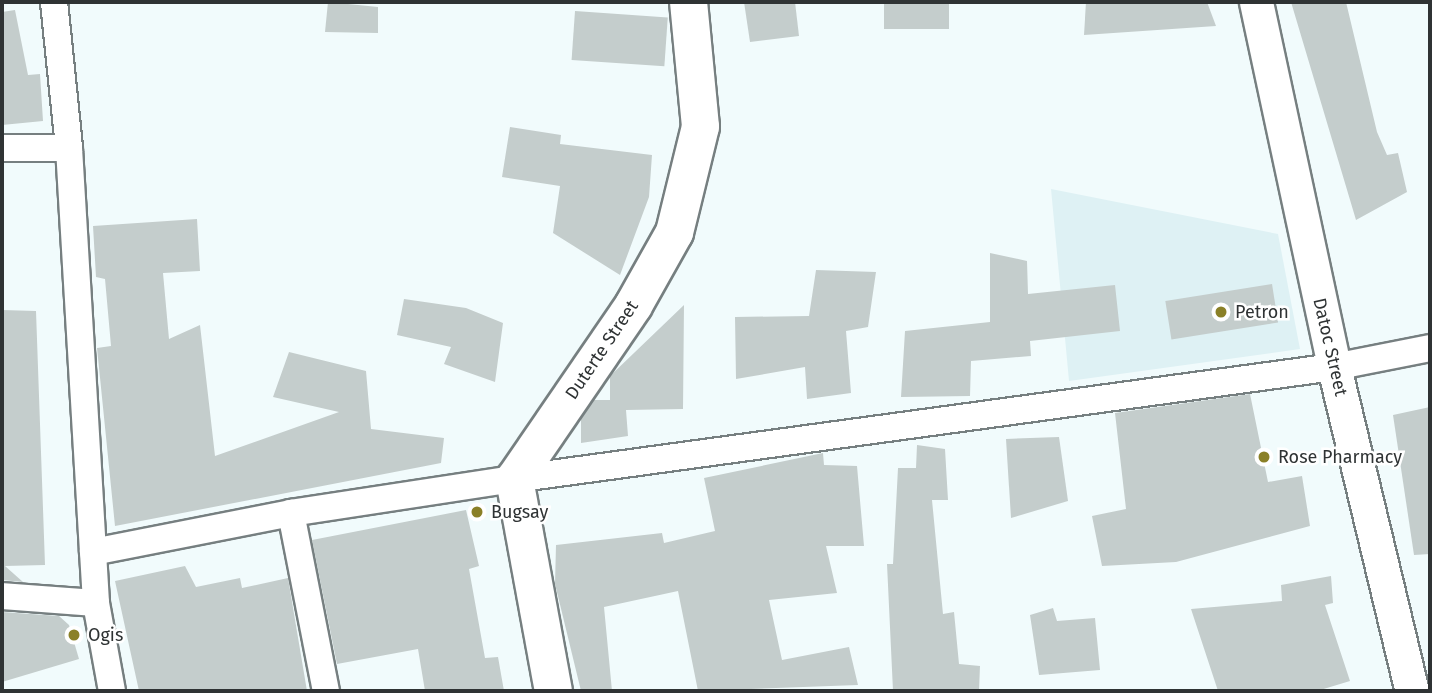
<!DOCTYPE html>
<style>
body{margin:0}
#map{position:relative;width:1432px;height:693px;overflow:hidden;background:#f1fbfc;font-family:"Fira Sans",sans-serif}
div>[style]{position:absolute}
.built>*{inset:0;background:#def1f4}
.building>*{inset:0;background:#c4cdcc;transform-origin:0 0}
.roads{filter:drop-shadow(2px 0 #767f80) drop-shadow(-2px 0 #767f80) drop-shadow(0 2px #767f80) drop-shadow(0 -2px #767f80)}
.minor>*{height:26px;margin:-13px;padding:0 13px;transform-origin:13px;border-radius:13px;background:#fff}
.tertiary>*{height:33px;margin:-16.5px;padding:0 16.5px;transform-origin:16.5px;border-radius:16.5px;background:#fff}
.secondary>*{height:37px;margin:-18.5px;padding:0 18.5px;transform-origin:18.5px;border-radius:18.5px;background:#fff}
.dots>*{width:19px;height:19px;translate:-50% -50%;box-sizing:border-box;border:4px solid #fff;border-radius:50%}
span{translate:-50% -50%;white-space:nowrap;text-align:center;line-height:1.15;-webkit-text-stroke:5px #fff;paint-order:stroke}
.poi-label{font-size:18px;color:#2f3334}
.left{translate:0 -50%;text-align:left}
.street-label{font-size:18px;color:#2f3334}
.frame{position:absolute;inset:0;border:4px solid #2f3334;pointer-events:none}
</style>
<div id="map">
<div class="built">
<div style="clip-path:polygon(1051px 189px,1278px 234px,1300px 349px,1069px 381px)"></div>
</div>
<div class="building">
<div style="clip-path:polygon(328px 2px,378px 7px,378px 33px,325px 32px)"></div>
<div style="clip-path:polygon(744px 2px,795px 2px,799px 36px,750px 42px)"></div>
<div style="left:884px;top:2px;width:65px;height:27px"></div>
<div style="clip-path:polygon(1086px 2px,1207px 2px,1216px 26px,1084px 35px)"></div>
<div style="clip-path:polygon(1291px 2px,1346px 2px,1377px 132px,1387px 155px,1398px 153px,1407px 192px,1356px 220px)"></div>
<div style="clip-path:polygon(15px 10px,28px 75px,40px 74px,43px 121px,2px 125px,2px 12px)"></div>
<div style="left:575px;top:11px;width:93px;height:49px;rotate:4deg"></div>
<div style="clip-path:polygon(510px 127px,561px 135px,560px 144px,652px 155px,649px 197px,620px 275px,553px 233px,560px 186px,502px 177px)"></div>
<div style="clip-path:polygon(197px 219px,200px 271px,163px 273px,169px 339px,200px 325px,215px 456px,339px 412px,273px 397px,289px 352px,366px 371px,371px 429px,444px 438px,441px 463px,115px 526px,97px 348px,111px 346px,105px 279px,96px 277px,93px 226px)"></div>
<div style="clip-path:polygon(990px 253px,1027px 261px,1028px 294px,1115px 285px,1120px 331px,1030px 341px,1031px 356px,971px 361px,970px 396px,901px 397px,905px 331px,990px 322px)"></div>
<div style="clip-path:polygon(816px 270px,876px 272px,868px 327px,846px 331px,851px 393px,807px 399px,805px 367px,736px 379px,735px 317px,809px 316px)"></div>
<div style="left:1272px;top:284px;width:39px;height:108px;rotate:81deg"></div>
<div style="clip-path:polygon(404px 299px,466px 308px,503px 323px,495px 382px,444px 364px,451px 347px,397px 335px)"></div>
<div style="clip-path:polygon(684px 305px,683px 409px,626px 410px,628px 436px,581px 443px,581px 418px,594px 400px,610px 400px,610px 376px)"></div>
<div style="clip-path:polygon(2px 310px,36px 311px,45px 565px,5px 566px,23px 582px,2px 580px)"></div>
<div style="clip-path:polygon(1250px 394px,1268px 482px,1302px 476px,1310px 526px,1176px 562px,1102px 566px,1092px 516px,1126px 509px,1115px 413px)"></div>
<div style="clip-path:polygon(1430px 407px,1430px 554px,1414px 555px,1393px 415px)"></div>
<div style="clip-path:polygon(1059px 437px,1068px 501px,1011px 518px,1006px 439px)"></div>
<div style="clip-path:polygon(917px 445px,945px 449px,948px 500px,932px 500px,943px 614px,954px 612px,959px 664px,980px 666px,979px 691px,893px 691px,887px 564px,893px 564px,898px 468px,916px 468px)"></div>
<div style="clip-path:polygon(823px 453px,824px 465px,857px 466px,864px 546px,826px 546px,837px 593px,769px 600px,782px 660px,849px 647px,858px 685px,698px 691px,678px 591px,604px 607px,612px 691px,581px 691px,555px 584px,556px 545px,662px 533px,664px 543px,715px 531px,704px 478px)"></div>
<div style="clip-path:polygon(466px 510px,479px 566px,469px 569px,485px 658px,498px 657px,504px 691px,425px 691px,418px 649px,337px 664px,312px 540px)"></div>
<div style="clip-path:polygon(185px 566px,196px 587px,240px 578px,242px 588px,288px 578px,307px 691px,139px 691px,115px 581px)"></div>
<div style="clip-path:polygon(1331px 576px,1333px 603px,1325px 605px,1350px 681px,1317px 691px,1218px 691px,1191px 609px,1282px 601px,1281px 585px)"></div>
<div style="clip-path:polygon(1053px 608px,1057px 621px,1095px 618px,1100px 670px,1039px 675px,1030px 615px)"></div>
<div style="clip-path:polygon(2px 612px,59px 616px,69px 625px,79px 659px,2px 682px)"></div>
</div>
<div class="roads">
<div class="minor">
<div style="left:54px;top:2px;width:147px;rotate:84.1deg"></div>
<div style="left:69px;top:148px;width:456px;rotate:86.6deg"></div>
<div style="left:96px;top:603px;width:89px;rotate:79.7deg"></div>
<div style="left:2px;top:148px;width:67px"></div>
<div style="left:291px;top:513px;width:181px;rotate:78.9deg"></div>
<div style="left:93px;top:552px;width:202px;rotate:-11.1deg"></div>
<div style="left:291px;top:513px;width:226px;rotate:-8.7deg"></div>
<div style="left:514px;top:479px;width:828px;rotate:-7.78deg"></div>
<div style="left:1334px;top:367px;width:98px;rotate:-11.2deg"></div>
<div style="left:2px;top:596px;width:94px;rotate:4.3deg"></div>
</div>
<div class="tertiary">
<div style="left:1256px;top:2px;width:373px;rotate:77.9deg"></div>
<div style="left:1334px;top:367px;width:333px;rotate:76.5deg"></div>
</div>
<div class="secondary">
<div style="left:553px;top:691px;width:216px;rotate:-100.4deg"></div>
<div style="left:514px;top:479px;width:211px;rotate:-55.6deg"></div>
<div style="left:633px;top:305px;width:84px;rotate:-60.7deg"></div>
<div style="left:674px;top:232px;width:109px;rotate:-76.2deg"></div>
<div style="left:700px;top:126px;width:125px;rotate:-95.5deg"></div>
</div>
</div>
<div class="dots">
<div style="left:1221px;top:312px;background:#8a8027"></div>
<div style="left:1264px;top:457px;background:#8a8027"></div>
<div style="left:477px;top:512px;background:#8a8027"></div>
<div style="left:74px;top:635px;background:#8a8027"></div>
</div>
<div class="poi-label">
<span class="left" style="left:1235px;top:312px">Petron</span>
<span class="left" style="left:1278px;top:457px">Rose Pharmacy</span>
<span class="left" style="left:491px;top:512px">Bugsay</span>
<span class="left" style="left:88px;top:635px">Ogis</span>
</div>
<div class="street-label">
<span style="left:1330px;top:347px;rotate:77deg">Datoc Street</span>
<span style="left:602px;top:350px;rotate:-56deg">Duterte Street</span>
</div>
<div class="frame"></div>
</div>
